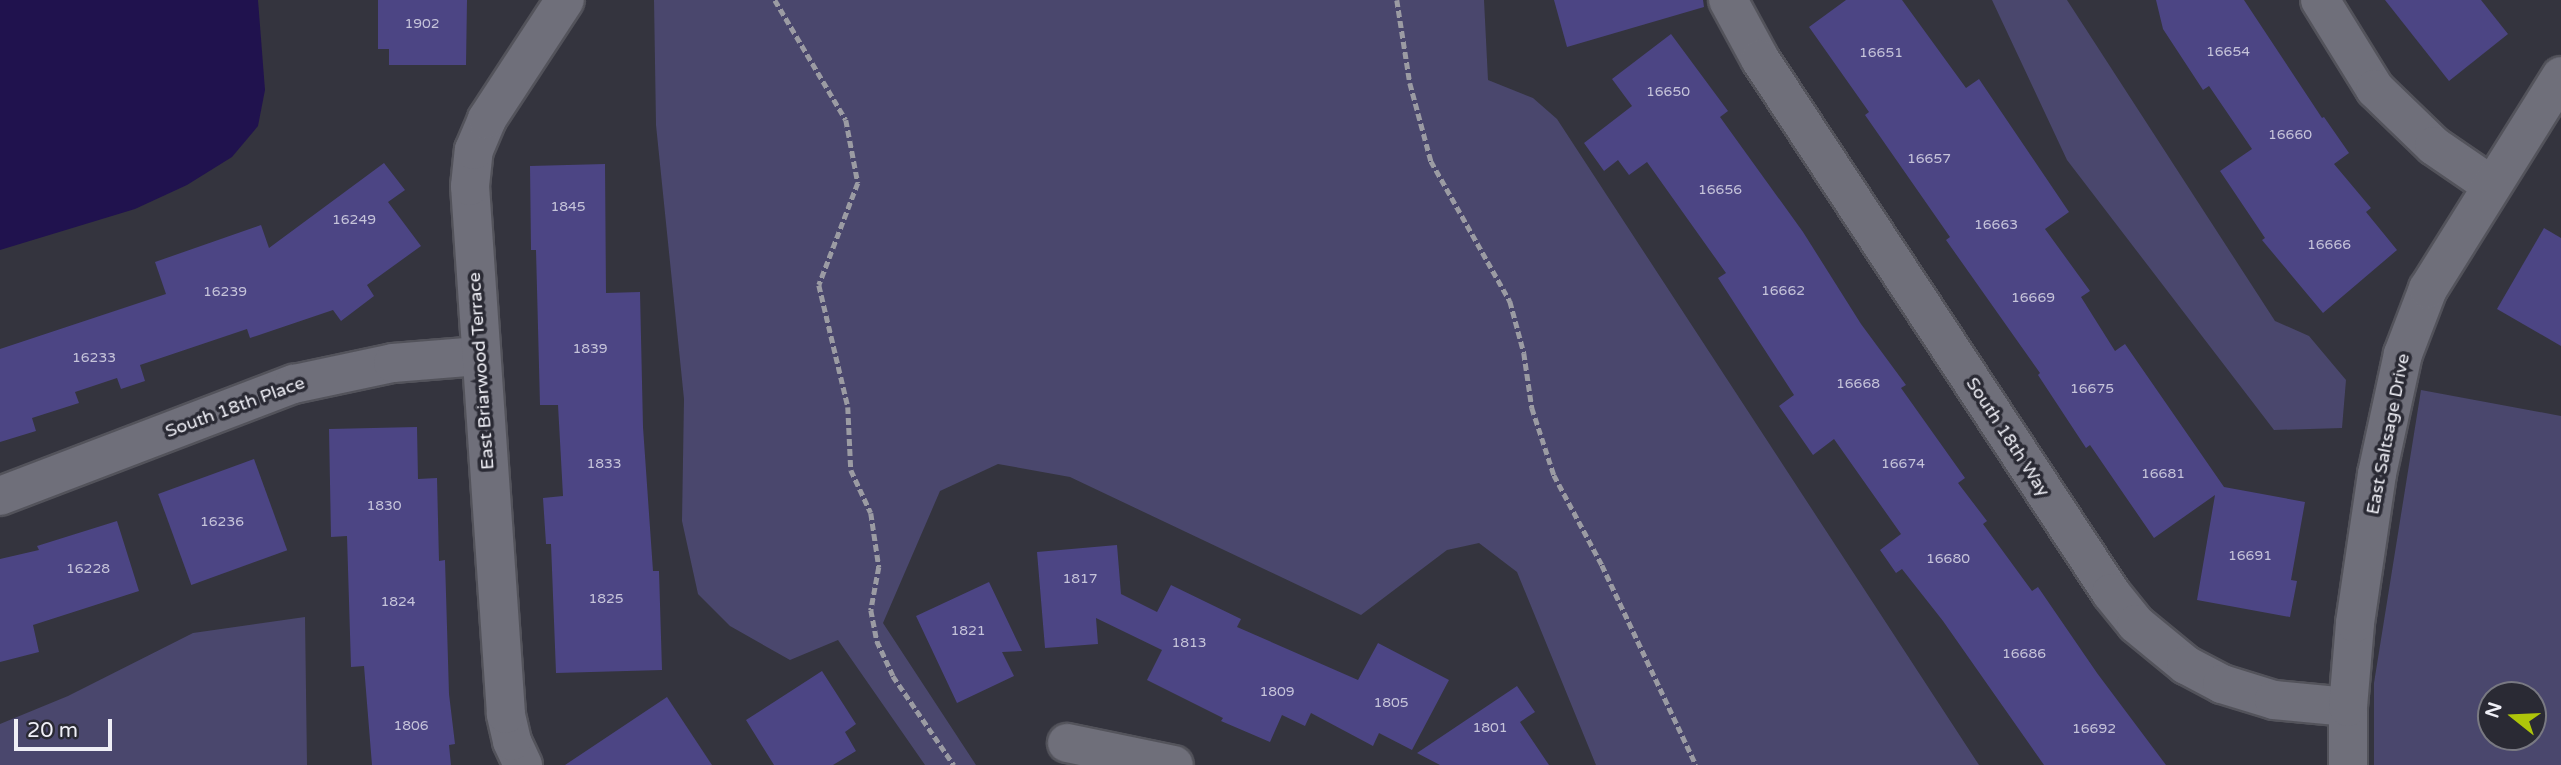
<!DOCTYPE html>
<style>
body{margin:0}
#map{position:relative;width:2561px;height:765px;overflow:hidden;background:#34343e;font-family:"Varela Round",sans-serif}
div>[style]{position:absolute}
.green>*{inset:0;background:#4a476d}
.water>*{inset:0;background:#20124e}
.building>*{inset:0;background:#4c4584;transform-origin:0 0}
.path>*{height:4.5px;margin-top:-2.25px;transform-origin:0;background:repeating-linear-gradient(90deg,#9b9ba3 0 7px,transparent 0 10.5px)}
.roads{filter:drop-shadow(2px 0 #53535b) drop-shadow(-2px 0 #53535b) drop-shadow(0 2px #53535b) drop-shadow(0 -2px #53535b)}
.street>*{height:38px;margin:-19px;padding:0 19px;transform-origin:19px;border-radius:19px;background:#6f6f7a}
span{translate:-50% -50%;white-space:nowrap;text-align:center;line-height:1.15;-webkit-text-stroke:7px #2a2a34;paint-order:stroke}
.number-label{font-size:14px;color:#c6c4da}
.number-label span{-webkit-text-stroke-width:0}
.street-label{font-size:18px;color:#efeff6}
.north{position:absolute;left:2477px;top:681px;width:70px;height:70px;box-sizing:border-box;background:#2a2a34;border:2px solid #797982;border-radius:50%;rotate:288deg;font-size:19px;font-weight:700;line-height:28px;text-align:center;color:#efeff6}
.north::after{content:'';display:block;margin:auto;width:24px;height:32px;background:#aec50a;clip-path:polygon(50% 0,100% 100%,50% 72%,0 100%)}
.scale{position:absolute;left:14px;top:719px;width:98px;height:32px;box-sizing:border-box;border:4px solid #efeff6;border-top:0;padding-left:9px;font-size:21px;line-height:24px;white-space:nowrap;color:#efeff6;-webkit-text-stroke:5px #2a2a34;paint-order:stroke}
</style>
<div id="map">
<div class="green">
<div style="clip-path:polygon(654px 0,1484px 0,1488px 80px,1533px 98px,1557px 119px,1979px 765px,1596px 765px,1517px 572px,1479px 543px,1447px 550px,1361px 615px,1070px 477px,998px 464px,940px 491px,883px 623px,976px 765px,925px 765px,838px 640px,790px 660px,730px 626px,698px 594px,682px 521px,684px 399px,656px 125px)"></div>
<div style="clip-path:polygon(1992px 0,2067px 0,2275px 321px,2309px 336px,2346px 380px,2342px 428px,2274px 430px,2067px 160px)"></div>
<div style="clip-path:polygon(evenodd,2421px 390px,2561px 416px,2561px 765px,2374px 765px,2374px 683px,2421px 390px,2491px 695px,2533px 695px,2533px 737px,2491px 737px,2491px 695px)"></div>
<div style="clip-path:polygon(305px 617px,307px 765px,0 765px,0 724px,68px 696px,193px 633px)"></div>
</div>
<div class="water">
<div style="clip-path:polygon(0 0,258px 0,265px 90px,258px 126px,232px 157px,187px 185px,135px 209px,0 250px)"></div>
</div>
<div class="building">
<div style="clip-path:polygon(378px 0,467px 0,466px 65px,389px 65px,389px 49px,378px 49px)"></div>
<div style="clip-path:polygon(1554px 0,1703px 0,1704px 7px,1567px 47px)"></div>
<div style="clip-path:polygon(1846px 0,1902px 0,1966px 88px,1979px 79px,2069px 212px,2045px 229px,2090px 291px,2081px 297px,2115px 351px,2125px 344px,2224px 487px,2305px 502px,2291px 580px,2297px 581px,2290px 617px,2197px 600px,2215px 495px,2154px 538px,2090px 445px,2086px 448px,2038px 375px,2040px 373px,1946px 240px,1950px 237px,1865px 115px,1869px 112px,1809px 27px)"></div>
<div style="clip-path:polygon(2156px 0,2244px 0,2322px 118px,2324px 117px,2349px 153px,2334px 164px,2371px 208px,2366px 212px,2397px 250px,2323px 313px,2262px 240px,2265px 238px,2220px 171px,2252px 149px,2209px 86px,2203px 90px,2163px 29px)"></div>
<div style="clip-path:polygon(2385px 0,2481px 0,2508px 34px,2449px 81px)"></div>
<div style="clip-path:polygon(1671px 34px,1728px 111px,1720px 117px,1803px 232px,1861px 324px,1906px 385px,1901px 388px,1965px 478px,1958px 483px,1987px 521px,1983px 524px,2032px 591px,2038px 587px,2097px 673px,2166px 765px,2044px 765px,1943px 621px,1902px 569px,1896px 573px,1880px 550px,1901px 534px,1834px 439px,1813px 455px,1779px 406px,1794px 395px,1718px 278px,1726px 273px,1647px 162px,1629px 175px,1618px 160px,1604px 171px,1584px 143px,1632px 106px,1612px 79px)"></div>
<div style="clip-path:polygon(384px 163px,405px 190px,388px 202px,421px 246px,367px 285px,374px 296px,341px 321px,333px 310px,250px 338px,247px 329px,140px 365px,145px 381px,121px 389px,117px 378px,75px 392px,79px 403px,32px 418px,36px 431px,0 442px,0 349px,166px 294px,155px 262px,261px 225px,269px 248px)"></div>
<div style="clip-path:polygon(605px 164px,606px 293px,640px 292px,643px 427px,653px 571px,659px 571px,662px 670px,556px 673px,551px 544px,546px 544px,543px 498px,563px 496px,558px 405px,540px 405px,536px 250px,531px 250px,530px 166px)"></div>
<div style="clip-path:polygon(2544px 228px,2561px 238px,2561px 346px,2497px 309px)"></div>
<div style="clip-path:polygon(417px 427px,418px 479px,437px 478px,439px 561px,445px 560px,449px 694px,455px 744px,449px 745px,451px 765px,372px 765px,364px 666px,351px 667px,347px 536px,331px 537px,329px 429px)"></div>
<div style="left:254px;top:459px;width:97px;height:102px;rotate:70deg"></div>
<div style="clip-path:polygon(117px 521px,139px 591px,33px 625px,39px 652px,0 662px,0 559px,39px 550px,37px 546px)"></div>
<div style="clip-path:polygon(1117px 545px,1121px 594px,1157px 612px,1171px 585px,1241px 619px,1237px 627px,1358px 680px,1378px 643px,1449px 680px,1412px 750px,1379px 733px,1373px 746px,1311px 713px,1305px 726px,1282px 715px,1270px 742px,1221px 721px,1223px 718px,1147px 680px,1162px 650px,1096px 618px,1098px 644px,1045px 648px,1037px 552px)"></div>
<div style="clip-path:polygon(989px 582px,1022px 651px,1002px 652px,1014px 676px,957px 703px,916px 616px)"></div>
<div style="clip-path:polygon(822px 671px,856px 724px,845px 732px,856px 751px,833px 765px,774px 765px,746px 720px)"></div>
<div style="clip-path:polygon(1517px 686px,1535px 712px,1520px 722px,1549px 765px,1440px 765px,1417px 753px)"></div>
<div style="clip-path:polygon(667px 697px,712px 765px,565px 765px)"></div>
</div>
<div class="path">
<div style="left:775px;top:0;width:139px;rotate:59.4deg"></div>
<div style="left:846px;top:120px;width:64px;rotate:79.2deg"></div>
<div style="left:858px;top:183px;width:109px;rotate:110.9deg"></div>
<div style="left:819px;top:285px;width:125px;rotate:76.6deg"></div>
<div style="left:848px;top:407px;width:63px;rotate:87.3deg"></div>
<div style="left:851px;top:470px;width:47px;rotate:65.1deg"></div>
<div style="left:871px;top:513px;width:55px;rotate:81.6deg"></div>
<div style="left:879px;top:567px;width:44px;rotate:100.5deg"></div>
<div style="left:871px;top:610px;width:32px;rotate:79deg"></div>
<div style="left:877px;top:641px;width:38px;rotate:65deg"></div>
<div style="left:893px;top:676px;width:108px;rotate:55.6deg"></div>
<div style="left:1397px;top:0;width:84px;rotate:81.1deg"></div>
<div style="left:1410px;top:83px;width:81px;rotate:74.9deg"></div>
<div style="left:1431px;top:161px;width:161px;rotate:60.6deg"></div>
<div style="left:1510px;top:301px;width:54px;rotate:74.9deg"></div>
<div style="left:1524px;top:353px;width:56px;rotate:81.7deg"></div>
<div style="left:1532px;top:408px;width:71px;rotate:71.8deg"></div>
<div style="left:1554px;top:475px;width:102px;rotate:61.9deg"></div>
<div style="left:1602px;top:565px;width:221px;rotate:64.8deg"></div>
</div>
<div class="roads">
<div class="street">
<div style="left:1728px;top:0;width:67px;rotate:61.5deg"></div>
<div style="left:1760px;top:59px;width:639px;rotate:56.68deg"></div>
<div style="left:2111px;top:593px;width:40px;rotate:51deg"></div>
<div style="left:2136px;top:624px;width:65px;rotate:39.4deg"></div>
<div style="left:2186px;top:665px;width:41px;rotate:27.8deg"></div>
<div style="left:2222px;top:684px;width:54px;rotate:17.1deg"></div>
<div style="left:2274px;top:700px;width:74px;rotate:5.4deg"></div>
<div style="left:2320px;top:0;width:105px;rotate:58.3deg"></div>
<div style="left:2375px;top:89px;width:82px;rotate:44deg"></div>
<div style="left:2434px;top:146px;width:69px;rotate:34.4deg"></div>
<div style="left:0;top:496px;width:315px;rotate:-20.9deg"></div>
<div style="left:294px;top:384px;width:101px;rotate:-12deg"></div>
<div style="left:393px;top:363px;width:86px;rotate:-4.7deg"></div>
<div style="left:1067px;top:743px;width:109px;rotate:11.6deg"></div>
<div style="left:523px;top:765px;width:26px;rotate:-115deg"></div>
<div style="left:512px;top:741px;width:28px;rotate:-103deg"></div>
<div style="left:506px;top:714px;width:529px;rotate:-93.9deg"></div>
<div style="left:470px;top:186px;width:36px;rotate:-84deg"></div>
<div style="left:474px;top:150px;width:34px;rotate:-67deg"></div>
<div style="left:487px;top:119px;width:142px;rotate:-56.8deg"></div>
<div style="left:2348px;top:765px;width:58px;rotate:-90deg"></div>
<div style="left:2348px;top:707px;width:84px;rotate:-85.2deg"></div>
<div style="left:2355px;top:623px;width:151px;rotate:-81.6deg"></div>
<div style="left:2377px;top:474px;width:123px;rotate:-77.8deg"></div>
<div style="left:2403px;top:354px;width:70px;rotate:-69deg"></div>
<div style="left:2428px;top:289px;width:251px;rotate:-58deg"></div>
</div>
</div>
<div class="number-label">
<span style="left:422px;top:24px">1902</span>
<span style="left:2228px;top:52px">16654</span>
<span style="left:1881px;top:53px">16651</span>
<span style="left:1668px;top:92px">16650</span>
<span style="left:2290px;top:135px">16660</span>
<span style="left:1929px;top:159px">16657</span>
<span style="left:1720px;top:190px">16656</span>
<span style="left:568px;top:207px">1845</span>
<span style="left:354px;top:220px">16249</span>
<span style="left:1996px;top:225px">16663</span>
<span style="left:2329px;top:245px">16666</span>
<span style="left:1783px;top:291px">16662</span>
<span style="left:225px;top:292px">16239</span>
<span style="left:2033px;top:298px">16669</span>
<span style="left:590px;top:349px">1839</span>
<span style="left:94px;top:358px">16233</span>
<span style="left:1858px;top:384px">16668</span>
<span style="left:2092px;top:389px">16675</span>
<span style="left:604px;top:464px">1833</span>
<span style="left:1903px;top:464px">16674</span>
<span style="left:2163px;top:474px">16681</span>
<span style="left:384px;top:506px">1830</span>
<span style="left:222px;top:522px">16236</span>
<span style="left:2250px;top:556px">16691</span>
<span style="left:1948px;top:559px">16680</span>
<span style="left:88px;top:569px">16228</span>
<span style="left:1080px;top:579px">1817</span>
<span style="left:606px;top:599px">1825</span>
<span style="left:398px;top:602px">1824</span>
<span style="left:968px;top:631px">1821</span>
<span style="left:1189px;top:643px">1813</span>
<span style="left:2024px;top:654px">16686</span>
<span style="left:1277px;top:692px">1809</span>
<span style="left:1391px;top:703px">1805</span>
<span style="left:411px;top:726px">1806</span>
<span style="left:1490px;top:728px">1801</span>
<span style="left:2094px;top:729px">16692</span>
</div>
<div class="street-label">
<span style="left:481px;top:371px;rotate:-94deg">East Briarwood Terrace</span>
<span style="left:235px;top:407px;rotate:-20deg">South 18th Place</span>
<span style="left:2388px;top:434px;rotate:-79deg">East Saltsage Drive</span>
<span style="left:2008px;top:437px;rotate:57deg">South 18th Way</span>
</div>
<div class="north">N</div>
<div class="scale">20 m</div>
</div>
